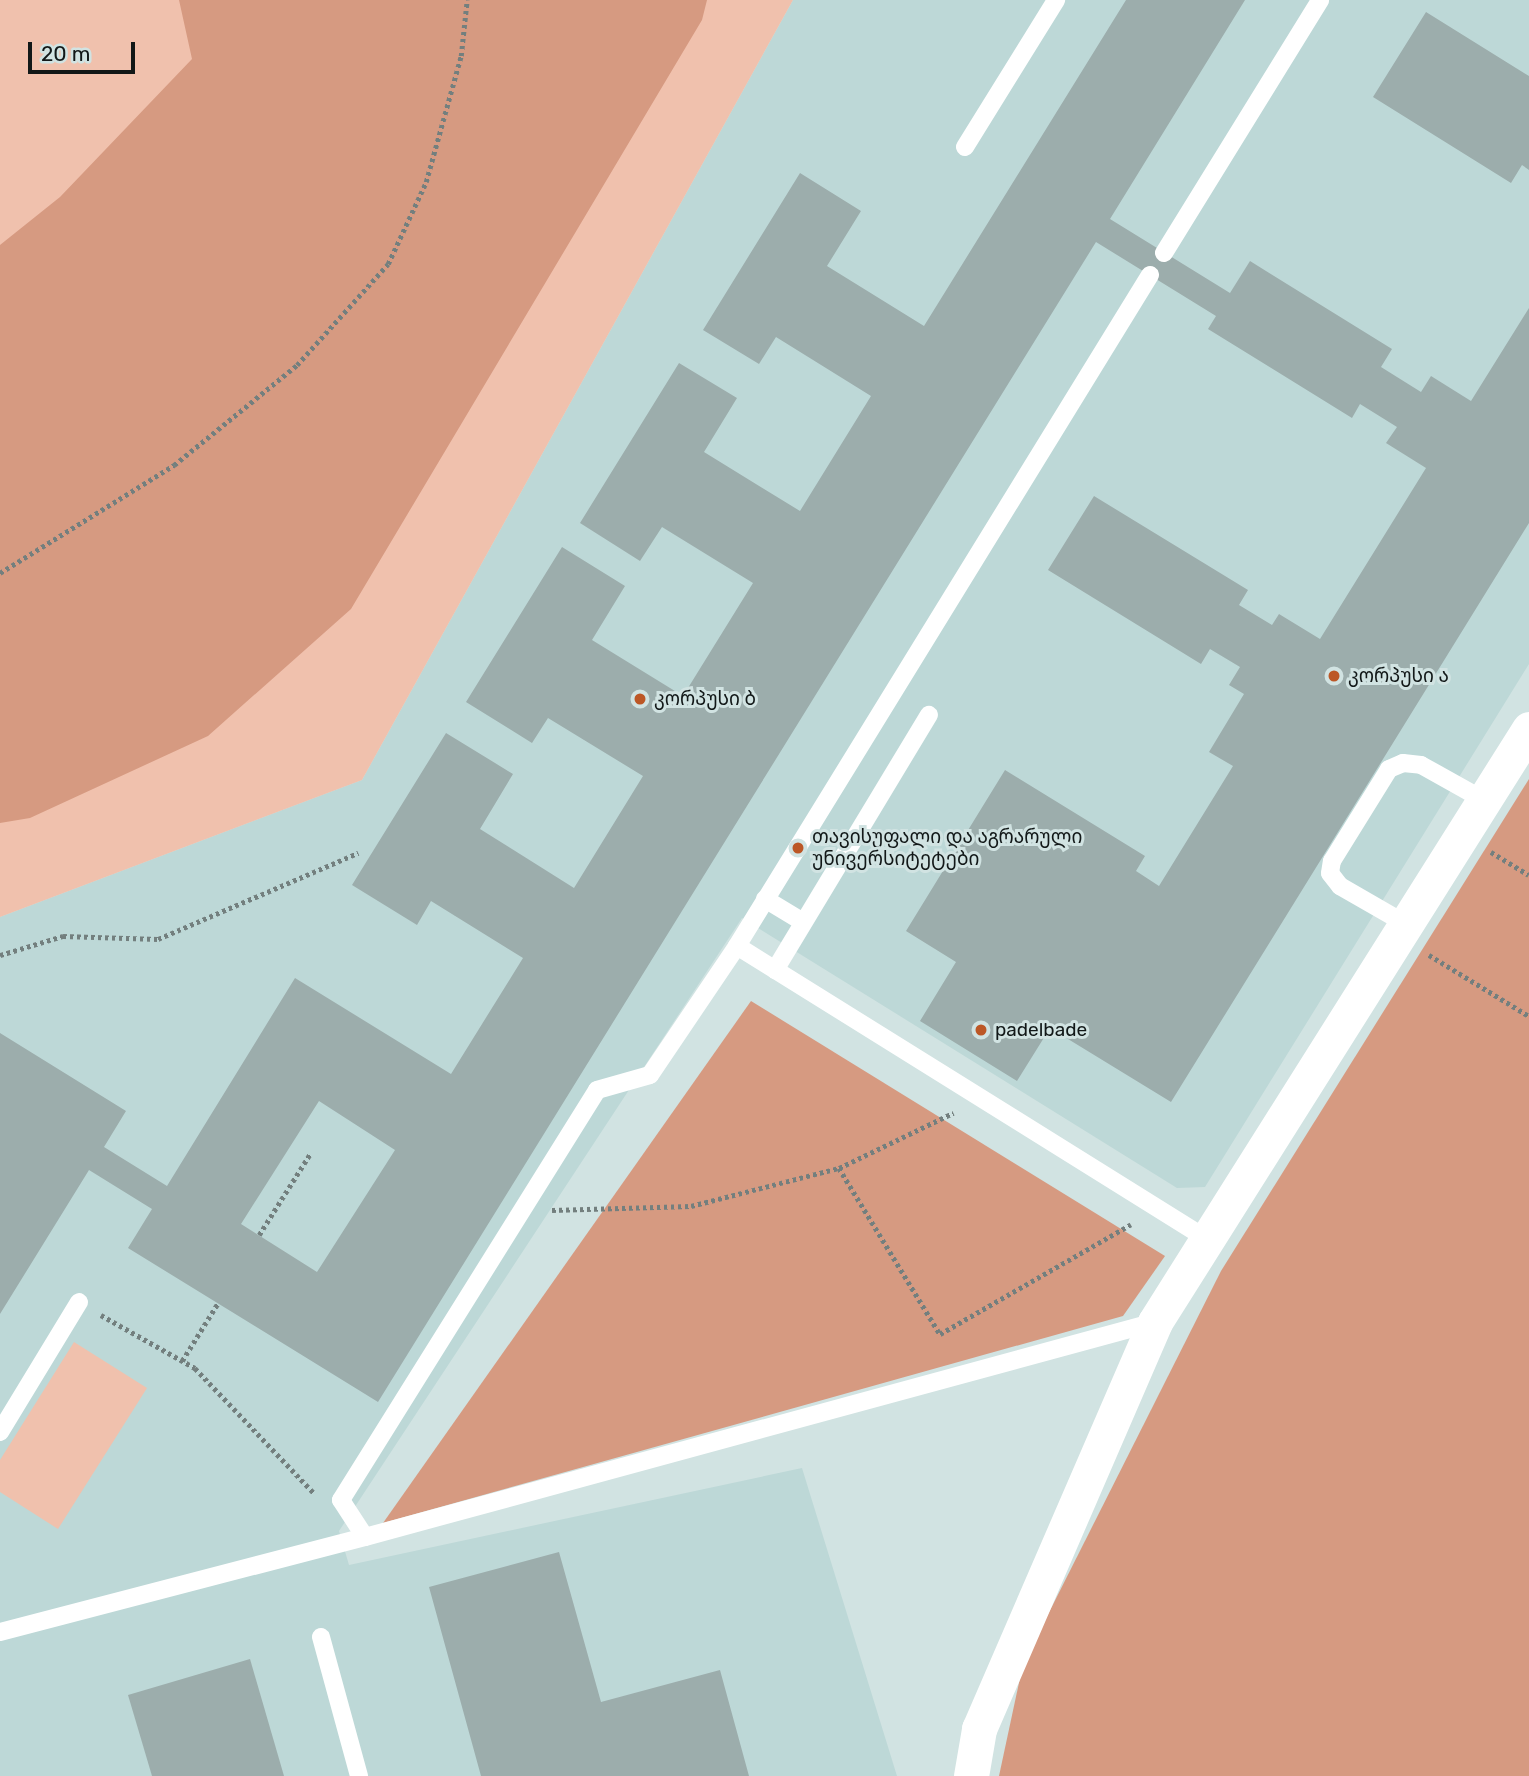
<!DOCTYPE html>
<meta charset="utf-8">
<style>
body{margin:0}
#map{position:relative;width:1529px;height:1776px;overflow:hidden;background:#d1e3e2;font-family:Rubik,"Noto Sans Georgian",sans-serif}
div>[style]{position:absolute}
.built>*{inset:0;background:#bdd8d7}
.green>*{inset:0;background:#f0c1ad}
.forest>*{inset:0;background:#d69a81}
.building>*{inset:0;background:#9cadac}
.path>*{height:4.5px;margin-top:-2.25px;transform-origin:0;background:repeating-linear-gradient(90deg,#737f7e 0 3.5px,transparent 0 7px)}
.lane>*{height:18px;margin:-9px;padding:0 9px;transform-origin:9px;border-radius:9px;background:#fff}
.street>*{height:35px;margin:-17.5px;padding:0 17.5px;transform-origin:17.5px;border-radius:17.5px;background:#fff}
.dots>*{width:19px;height:19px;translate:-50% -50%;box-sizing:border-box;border:4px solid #d1e3e2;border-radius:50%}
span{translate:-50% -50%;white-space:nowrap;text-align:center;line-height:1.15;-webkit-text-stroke:6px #d1e3e2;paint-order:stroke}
.poi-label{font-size:19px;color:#121818}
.left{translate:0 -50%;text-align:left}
.scale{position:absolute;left:28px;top:42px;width:107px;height:32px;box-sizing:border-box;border:4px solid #121818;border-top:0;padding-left:9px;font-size:21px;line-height:24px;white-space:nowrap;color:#121818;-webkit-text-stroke:5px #d1e3e2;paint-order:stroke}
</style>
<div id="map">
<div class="built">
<div style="clip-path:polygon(793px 0,1529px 0,1529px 664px,1205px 1187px,1177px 1188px,742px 918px,339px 1531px,349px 1565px,802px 1468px,897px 1776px,0 1776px,0 917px,362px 780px)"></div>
</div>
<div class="green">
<div style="clip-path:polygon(0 0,793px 0,362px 780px,0 917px)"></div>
<div style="clip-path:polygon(74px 1342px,147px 1388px,58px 1529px,0 1492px,0 1460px)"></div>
</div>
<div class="forest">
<div style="clip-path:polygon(179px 0,707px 0,702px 20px,351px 609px,208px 736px,30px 818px,0 823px,0 245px,60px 197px,192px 59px)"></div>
<div style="clip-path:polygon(1529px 779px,1529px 1776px,999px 1776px,1023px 1664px,1221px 1271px)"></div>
<div style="clip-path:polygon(751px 1001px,1165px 1256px,1123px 1316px,383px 1523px)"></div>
</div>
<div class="building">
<div style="clip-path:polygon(evenodd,1126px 0,1245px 0,1110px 219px,1230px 293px,1250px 261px,1392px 349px,1381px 367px,1421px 392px,1431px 376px,1471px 401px,1529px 308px,1529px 523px,1171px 1102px,1050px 1028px,1017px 1081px,920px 1021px,956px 962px,906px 931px,1005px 770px,1145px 856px,1136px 871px,1159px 886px,1233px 766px,1209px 752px,1244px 694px,1229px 685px,1240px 667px,1210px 649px,1201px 664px,1048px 570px,1094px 496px,1248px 590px,1239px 605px,1272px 625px,1279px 614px,1320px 639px,1426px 468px,1386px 443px,1397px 427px,1360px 404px,1352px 418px,1208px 329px,1216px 316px,1096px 242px,378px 1402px,128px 1248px,152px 1209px,89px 1170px,0 1314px,0 1033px,126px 1111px,104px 1147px,167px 1186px,295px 978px,451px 1074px,523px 958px,431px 901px,417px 925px,352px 885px,446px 733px,513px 774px,480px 829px,574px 888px,643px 776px,548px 718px,532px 743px,466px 702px,562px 547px,625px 586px,592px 640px,683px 696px,753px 583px,662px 527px,640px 561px,580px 523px,679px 363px,737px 398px,704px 452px,800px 511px,871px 396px,776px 337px,759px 364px,703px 330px,800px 173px,861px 211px,827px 266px,924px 326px,1126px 0,319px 1101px,395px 1150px,317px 1272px,241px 1224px,319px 1101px)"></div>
<div style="clip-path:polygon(1426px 12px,1529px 76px,1529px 170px,1522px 165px,1511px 183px,1373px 97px)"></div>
<div style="clip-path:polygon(559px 1552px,601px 1702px,720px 1670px,749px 1776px,481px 1776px,429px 1587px)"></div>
<div style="clip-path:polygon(250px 1659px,284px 1776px,152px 1776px,128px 1695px)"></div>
</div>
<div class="path">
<div style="left:0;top:573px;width:205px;rotate:-31.8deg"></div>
<div style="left:174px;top:465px;width:159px;rotate:-39.1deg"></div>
<div style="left:297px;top:365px;width:136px;rotate:-48deg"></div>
<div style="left:388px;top:264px;width:90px;rotate:-65.1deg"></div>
<div style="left:426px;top:182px;width:131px;rotate:-74.5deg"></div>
<div style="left:461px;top:56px;width:56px;rotate:-83.9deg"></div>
<div style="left:1491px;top:852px;width:44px;rotate:31.2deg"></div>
<div style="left:0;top:955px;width:66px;rotate:-16.8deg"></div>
<div style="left:63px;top:936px;width:95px;rotate:1.8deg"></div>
<div style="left:158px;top:939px;width:218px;rotate:-23.3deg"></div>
<div style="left:1429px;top:955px;width:117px;rotate:31.4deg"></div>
<div style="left:839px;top:1168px;width:194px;rotate:58.7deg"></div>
<div style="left:940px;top:1334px;width:220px;rotate:-29.9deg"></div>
<div style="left:552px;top:1210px;width:139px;rotate:-1.6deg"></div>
<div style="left:691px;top:1206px;width:153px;rotate:-14.4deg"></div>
<div style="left:839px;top:1168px;width:127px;rotate:-25.8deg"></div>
<div style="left:259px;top:1235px;width:96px;rotate:-57.8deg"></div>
<div style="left:101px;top:1315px;width:108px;rotate:29.4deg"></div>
<div style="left:195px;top:1368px;width:174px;rotate:46.4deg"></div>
<div style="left:182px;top:1361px;width:68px;rotate:-58.2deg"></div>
</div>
<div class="lane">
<div style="left:965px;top:147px;width:173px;rotate:-58.2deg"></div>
<div style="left:1164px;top:253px;width:297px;rotate:-58.3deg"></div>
<div style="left:1150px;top:275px;width:788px;rotate:121.61deg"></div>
<div style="left:737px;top:946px;width:554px;rotate:31.94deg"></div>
<div style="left:765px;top:899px;width:44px;rotate:31.2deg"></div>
<div style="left:1406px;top:924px;width:76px;rotate:-150.1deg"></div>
<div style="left:1340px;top:886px;width:16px;rotate:-128deg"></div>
<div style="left:1330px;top:873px;width:12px;rotate:-81deg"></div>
<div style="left:1332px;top:861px;width:108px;rotate:-58.2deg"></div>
<div style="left:1389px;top:769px;width:15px;rotate:-23deg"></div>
<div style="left:1403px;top:763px;width:18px;rotate:6deg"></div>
<div style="left:1421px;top:765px;width:72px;rotate:29.1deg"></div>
<div style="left:775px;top:970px;width:298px;rotate:-58.9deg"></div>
<div style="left:0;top:1432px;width:152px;rotate:-58.7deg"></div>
<div style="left:365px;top:1537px;width:819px;rotate:-15.22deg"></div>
<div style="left:0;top:1632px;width:377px;rotate:-14.6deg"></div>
<div style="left:365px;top:1537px;width:44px;rotate:-123deg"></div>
<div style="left:341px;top:1500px;width:483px;rotate:-58deg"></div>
<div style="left:597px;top:1090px;width:55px;rotate:-15.8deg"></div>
<div style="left:650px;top:1075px;width:156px;rotate:-56deg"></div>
<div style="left:321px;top:1637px;width:144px;rotate:74.7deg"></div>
</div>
<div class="street">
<div style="left:971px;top:1776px;width:48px;rotate:-80.3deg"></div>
<div style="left:979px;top:1729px;width:443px;rotate:-66.6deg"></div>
<div style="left:1155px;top:1322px;width:701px;rotate:-57.76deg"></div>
</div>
<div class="dots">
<div style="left:1334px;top:676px;background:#bc5726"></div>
<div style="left:640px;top:699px;background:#bc5726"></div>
<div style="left:798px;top:848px;background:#bc5726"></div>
<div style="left:981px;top:1030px;background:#bc5726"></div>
</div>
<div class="poi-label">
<span class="left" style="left:1348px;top:676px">კორპუსი ა</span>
<span class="left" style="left:654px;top:699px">კორპუსი ბ</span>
<span class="left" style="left:812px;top:848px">თავისუფალი და აგრარული<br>უნივერსიტეტები</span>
<span class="left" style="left:995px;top:1030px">padelbade</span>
</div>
<div class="scale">20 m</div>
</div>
